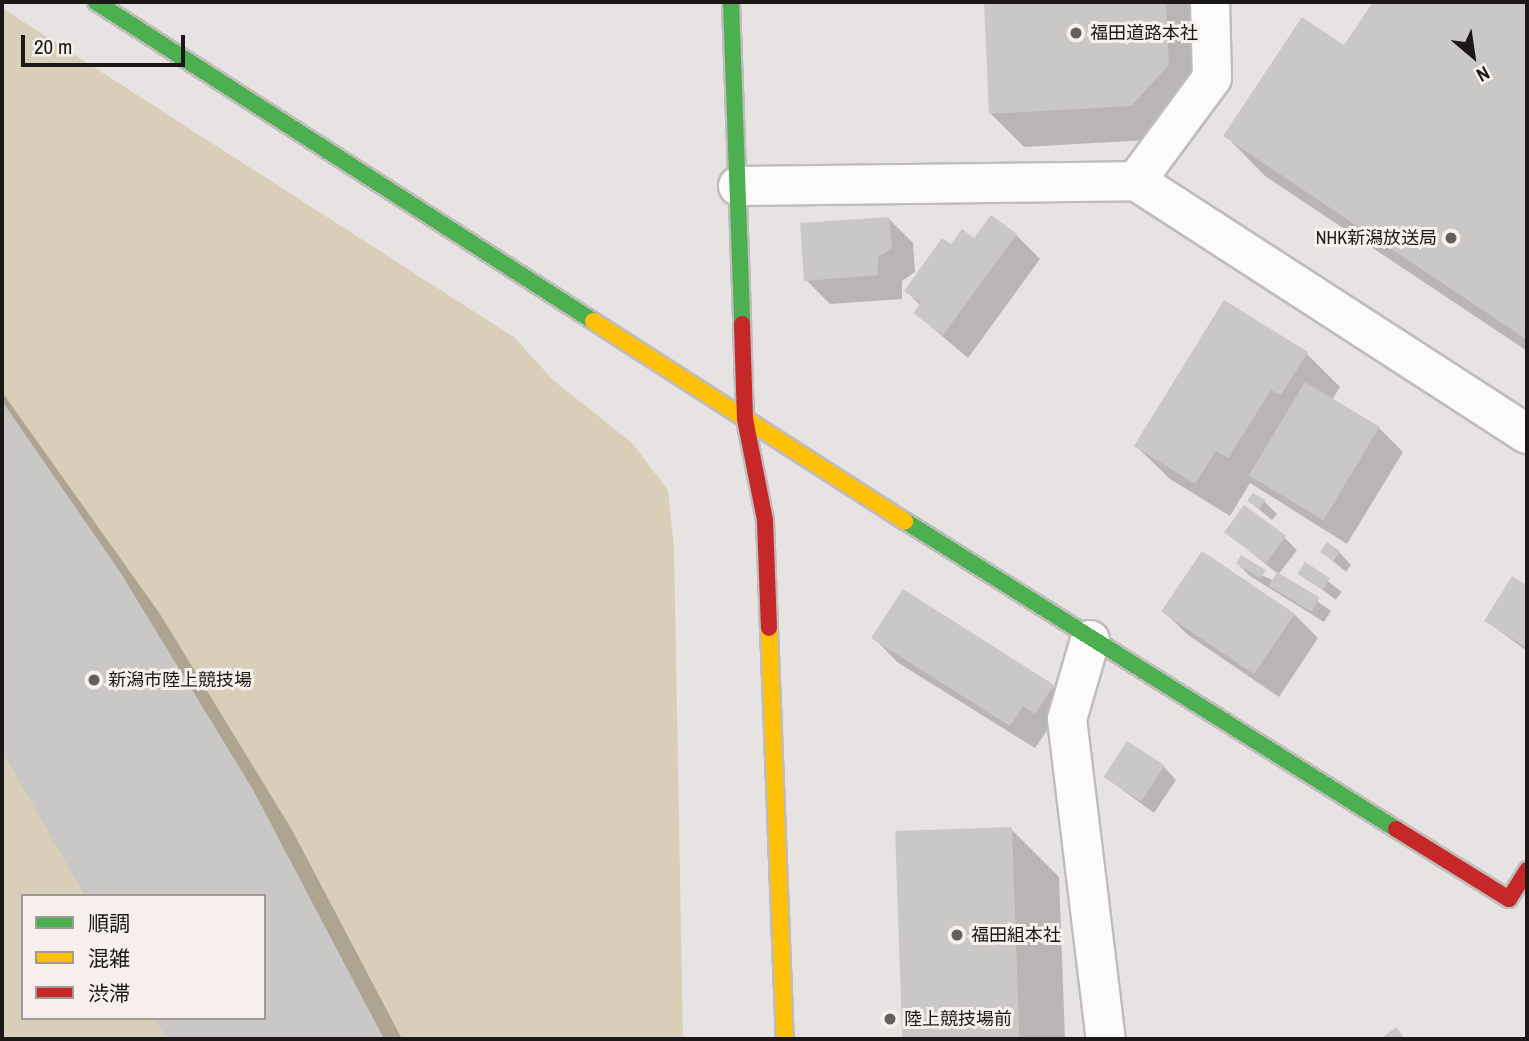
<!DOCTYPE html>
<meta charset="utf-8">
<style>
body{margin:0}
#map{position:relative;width:1529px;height:1041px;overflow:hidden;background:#e7e3e2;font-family:"Archivo Narrow","Noto Sans JP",sans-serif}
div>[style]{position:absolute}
.green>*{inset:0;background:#d9ceb7}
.shadow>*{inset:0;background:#0003;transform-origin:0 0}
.building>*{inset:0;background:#cac8c6;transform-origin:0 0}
.roads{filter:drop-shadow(2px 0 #c0bcbc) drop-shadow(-2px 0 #c0bcbc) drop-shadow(0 2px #c0bcbc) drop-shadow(0 -2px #c0bcbc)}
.street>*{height:38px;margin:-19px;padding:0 19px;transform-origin:19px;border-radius:19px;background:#fbfbfb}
.fast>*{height:16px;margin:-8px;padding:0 8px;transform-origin:8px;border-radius:8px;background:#4caf50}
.slow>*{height:16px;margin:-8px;padding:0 8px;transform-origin:8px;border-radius:8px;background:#ffc107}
.jam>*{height:16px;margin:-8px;padding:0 8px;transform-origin:8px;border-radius:8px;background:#c62828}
.dots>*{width:19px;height:19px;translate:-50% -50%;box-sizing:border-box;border:4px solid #f7efec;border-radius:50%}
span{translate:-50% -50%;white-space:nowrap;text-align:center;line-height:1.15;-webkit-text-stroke:6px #f7efec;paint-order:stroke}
.poi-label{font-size:18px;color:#1b1817}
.left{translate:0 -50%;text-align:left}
.right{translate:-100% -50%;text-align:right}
.frame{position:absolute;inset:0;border:4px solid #1b1817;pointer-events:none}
.legend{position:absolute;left:21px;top:894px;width:245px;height:126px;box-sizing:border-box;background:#f7efec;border:2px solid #9f9997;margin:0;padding:9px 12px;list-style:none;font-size:21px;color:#1b1817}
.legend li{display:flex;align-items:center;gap:14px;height:35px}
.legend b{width:35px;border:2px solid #9f9997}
.north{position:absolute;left:1438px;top:21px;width:70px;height:70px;-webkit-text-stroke:5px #f7efec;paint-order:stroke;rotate:151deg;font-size:19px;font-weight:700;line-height:28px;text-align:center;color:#1b1817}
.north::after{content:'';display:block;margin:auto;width:24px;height:32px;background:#1b1817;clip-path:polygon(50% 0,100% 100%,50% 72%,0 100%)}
.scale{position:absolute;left:21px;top:35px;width:164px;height:32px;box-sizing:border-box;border:4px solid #1b1817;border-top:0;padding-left:9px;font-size:21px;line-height:24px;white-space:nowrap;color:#1b1817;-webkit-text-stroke:5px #f7efec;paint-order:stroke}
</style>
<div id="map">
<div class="green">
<div style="clip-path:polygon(evenodd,2px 8px,515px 338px,553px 380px,632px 443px,668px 490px,674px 547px,683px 1039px,2px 1039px,2px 8px,23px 896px,264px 896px,264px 1018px,23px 1018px,23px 896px)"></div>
</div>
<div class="shadow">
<div style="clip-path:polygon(985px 2px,1197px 2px,1202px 99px,1165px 139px,1024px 147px,990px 113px)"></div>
<div style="clip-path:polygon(1375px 2px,1527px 2px,1527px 351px,1265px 176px,1225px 135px,1344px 48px)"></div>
<div style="clip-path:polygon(889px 219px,913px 243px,915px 272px,902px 281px,902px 299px,830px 304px,806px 280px)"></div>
<div style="clip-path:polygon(1016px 235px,1040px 259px,968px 358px,915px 313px,921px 306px,906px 291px,951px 247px)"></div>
<div style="clip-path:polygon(1306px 353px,1340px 387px,1332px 400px,1379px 428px,1403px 452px,1347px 544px,1250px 483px,1230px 516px,1170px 479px,1136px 446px)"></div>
<div style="clip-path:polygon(2px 392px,160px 614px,292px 830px,402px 1039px,169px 1039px,156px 1018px,264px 1018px,264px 896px,86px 896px,2px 750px)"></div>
<div style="clip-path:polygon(1249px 501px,1265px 502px,1277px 514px,1272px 520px)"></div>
<div style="clip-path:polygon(1226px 532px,1285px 538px,1297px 550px,1278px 575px,1331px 611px,1324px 622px,1250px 576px,1238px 564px,1274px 581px,1278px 574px)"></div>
<div style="clip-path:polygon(1322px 552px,1339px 552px,1351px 565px,1346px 572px)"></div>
<div style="left:1305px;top:564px;width:46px;height:10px;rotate:37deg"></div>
<div style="clip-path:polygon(1513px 578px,1527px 587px,1527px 651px,1486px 621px)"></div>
<div style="clip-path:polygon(1163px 611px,1294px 614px,1318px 638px,1279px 697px,1188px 635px)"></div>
<div style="clip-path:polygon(873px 637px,1052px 686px,1077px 710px,1060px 737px,1048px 729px,1035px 748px,897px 662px)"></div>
<div style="clip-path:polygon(1164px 767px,1176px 780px,1154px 813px,1105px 777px)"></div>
<div style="clip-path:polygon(1011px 829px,1059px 877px,1065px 1039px,904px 1039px,897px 833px)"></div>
</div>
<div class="building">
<div style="clip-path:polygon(984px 2px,1166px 2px,1169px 65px,1131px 106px,989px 114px)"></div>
<div style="clip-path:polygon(1373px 2px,1527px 2px,1527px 340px,1223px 136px,1302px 17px,1344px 45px)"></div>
<div style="clip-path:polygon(991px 215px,1017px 234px,943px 335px,913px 313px,921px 303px,904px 291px,942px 238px,951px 244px,962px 229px,974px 238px)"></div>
<div style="clip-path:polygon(889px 217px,892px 248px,878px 257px,878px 275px,804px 281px,800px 223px)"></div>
<div style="clip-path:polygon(1224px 300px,1308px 352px,1281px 395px,1271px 390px,1228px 458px,1216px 451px,1195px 484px,1134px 446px)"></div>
<div style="left:1305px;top:382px;width:87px;height:109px;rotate:31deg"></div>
<div style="clip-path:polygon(2px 401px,120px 572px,252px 788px,384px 1039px,167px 1039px,155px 1018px,264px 1018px,264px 896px,85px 896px,2px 751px)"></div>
<div style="clip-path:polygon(1253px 493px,1266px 500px,1259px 509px,1247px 501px)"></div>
<div style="left:1244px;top:505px;width:52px;height:34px;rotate:36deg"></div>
<div style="left:1327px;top:542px;width:16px;height:12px;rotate:35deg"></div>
<div style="left:1202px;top:551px;width:112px;height:73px;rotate:34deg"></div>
<div style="left:1241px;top:555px;width:29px;height:10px;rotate:31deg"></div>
<div style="left:1305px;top:562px;width:30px;height:14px;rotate:33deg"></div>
<div style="left:1277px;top:572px;width:50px;height:16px;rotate:31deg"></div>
<div style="clip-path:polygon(1512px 576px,1527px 585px,1527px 648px,1484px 621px)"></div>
<div style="clip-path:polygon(903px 589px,1054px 685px,1035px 714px,1023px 706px,1010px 726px,871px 638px)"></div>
<div style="left:1127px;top:741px;width:45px;height:43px;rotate:33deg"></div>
<div style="left:1012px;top:827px;width:212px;height:117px;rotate:88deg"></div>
<div style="clip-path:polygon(1396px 1027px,1405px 1039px,1386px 1039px,1384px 1036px)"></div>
</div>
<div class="roads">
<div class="street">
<div style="left:1136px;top:181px;width:466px;rotate:32.9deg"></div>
<div style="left:738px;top:186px;width:398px;rotate:-0.7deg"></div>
<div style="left:1136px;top:181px;width:128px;rotate:-53.6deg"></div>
<div style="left:1212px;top:78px;width:76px;rotate:-91.5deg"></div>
<div style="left:1090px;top:640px;width:82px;rotate:106.2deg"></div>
<div style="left:1067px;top:719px;width:322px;rotate:83.1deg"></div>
</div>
<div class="fast">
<div style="left:96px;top:2px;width:591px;rotate:32.69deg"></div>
<div style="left:731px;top:2px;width:322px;rotate:88deg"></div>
<div style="left:905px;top:521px;width:580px;rotate:32.1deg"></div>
</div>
<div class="slow">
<div style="left:593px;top:321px;width:371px;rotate:32.7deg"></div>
<div style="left:769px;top:628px;width:411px;rotate:87.8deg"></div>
</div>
<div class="jam">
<div style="left:742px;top:324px;width:95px;rotate:88.2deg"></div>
<div style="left:745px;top:419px;width:103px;rotate:78.8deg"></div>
<div style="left:765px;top:520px;width:108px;rotate:87.9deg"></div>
<div style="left:1396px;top:829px;width:133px;rotate:31.8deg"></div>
<div style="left:1509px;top:899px;width:34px;rotate:-58deg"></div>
</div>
</div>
<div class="dots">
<div style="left:1076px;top:33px;background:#625f5e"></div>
<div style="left:1451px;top:238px;background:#625f5e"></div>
<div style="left:94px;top:680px;background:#625f5e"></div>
<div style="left:957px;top:935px;background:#625f5e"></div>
<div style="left:890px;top:1019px;background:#625f5e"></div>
</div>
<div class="poi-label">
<span class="left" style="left:1090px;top:33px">福田道路本社</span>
<span class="right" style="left:1437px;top:238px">NHK新潟放送局</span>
<span class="left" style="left:108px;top:680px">新潟市陸上競技場</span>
<span class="left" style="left:971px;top:935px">福田組本社</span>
<span class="left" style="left:904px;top:1019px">陸上競技場前</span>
</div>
<div class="frame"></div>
<ul class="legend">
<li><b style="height:9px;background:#4caf50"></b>順調</li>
<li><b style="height:9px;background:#ffc107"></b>混雑</li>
<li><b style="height:9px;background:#c62828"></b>渋滞</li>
</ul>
<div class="north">N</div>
<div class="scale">20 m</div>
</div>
